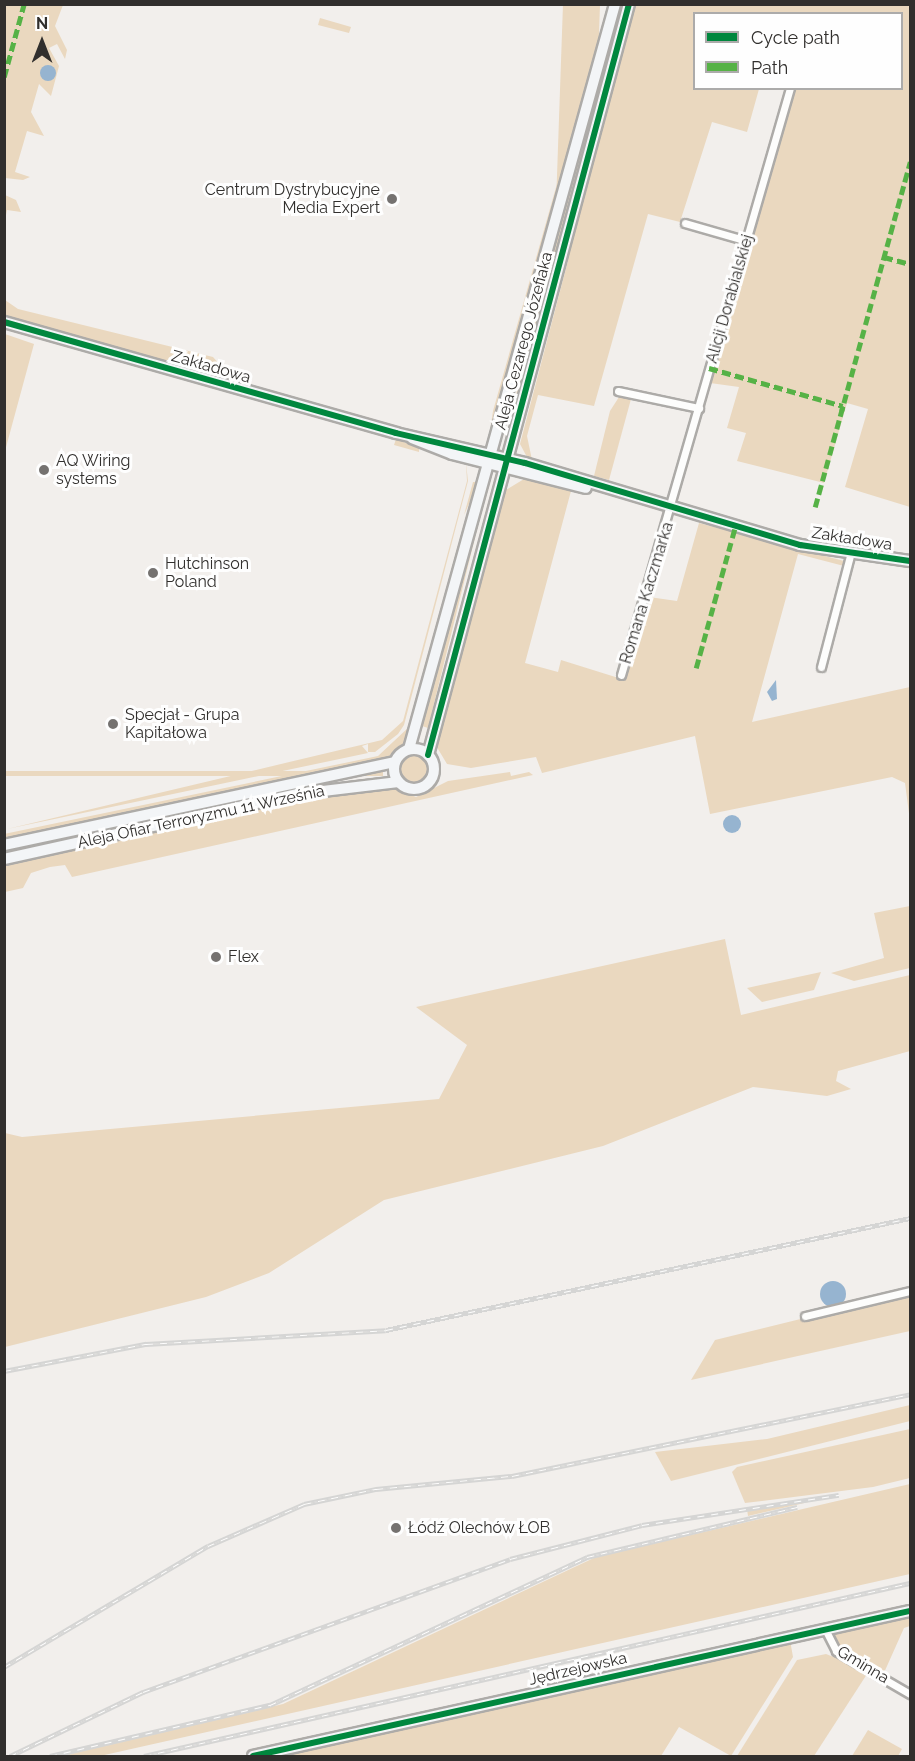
<!DOCTYPE html>
<meta charset="utf-8">
<style>
body{margin:0}
#map{position:relative;width:915px;height:1761px;overflow:hidden;background:#f2efec;font-family:Raleway,sans-serif}
div>[style]{position:absolute}
.green>*{inset:0;background:#ead8bf;transform-origin:0 0}
.round{border-radius:50%}
.water>*{inset:0;background:#96b4d0}
.roads{filter:drop-shadow(2px 0 #adaba8) drop-shadow(-2px 0 #adaba8) drop-shadow(0 2px #adaba8) drop-shadow(0 -2px #adaba8)}
.street>*{height:7px;margin:-3.5px;padding:0 3.5px;transform-origin:3.5px;border-radius:3.5px;background:#fdfdfc}
.secondary>*{height:10px;margin:-5px;padding:0 5px;transform-origin:5px;border-radius:5px;background:#f3f5f7}
.secondary>.ring{margin:-5px;padding:0;box-sizing:content-box;background:none;border:10px solid #f3f5f7;border-radius:50%}
.rail>*{height:4.5px;margin-top:-2.25px;transform-origin:0;background:repeating-linear-gradient(90deg,#fefefe 0 7px,#d5d5d4 0 14px);box-sizing:border-box;border-block:2px solid #d5d5d4}
.quiet>*{height:4.5px;margin-top:-2.25px;transform-origin:0;background:repeating-linear-gradient(90deg,#56b246 0 9px,transparent 0 13.5px)}
.cycleway>*{height:6px;margin:-3px;padding:0 3px;transform-origin:3px;border-radius:3px;background:#00873e}
.dots>*{width:16px;height:16px;translate:-50% -50%;box-sizing:border-box;border:3px solid #fefefe;border-radius:50%}
span{translate:-50% -50%;white-space:nowrap;text-align:center;line-height:1.15;-webkit-text-stroke:6px #fefefe;paint-order:stroke}
.poi-label{font-size:16px;color:#312f2d}
.right{translate:-100% -50%;text-align:right}
.left{translate:0 -50%;text-align:left}
.street-label{font-size:16px;color:#312f2d}
.frame{position:absolute;inset:0;border:6px solid #312f2d;pointer-events:none}
.legend{position:absolute;left:693px;top:12px;width:210px;height:78px;box-sizing:border-box;background:#fefefe;border:2px solid #acabaa;margin:0;padding:8px 10px;list-style:none;font-size:18px;color:#312f2d}
.legend li{display:flex;align-items:center;gap:12px;height:30px}
.legend b{width:30px;border:2px solid #acabaa}
.north{position:absolute;left:12px;top:12px;width:60px;height:60px;-webkit-text-stroke:4px #fefefe;paint-order:stroke;rotate:0deg;font-size:16px;font-weight:700;line-height:24px;text-align:center;color:#312f2d}
.north::after{content:'';display:block;margin:auto;width:21px;height:27px;background:#312f2d;clip-path:polygon(50% 0,100% 100%,50% 72%,0 100%)}
</style>
<div id="map">
<div class="green">
<div style="left:563px;top:4px;width:37px;height:256px;rotate:2deg"></div>
<div style="clip-path:polygon(4px 5px,63px 5px,55px 26px,67px 50px,65px 59px,57px 44px,49px 48px,59px 66px,51px 96px,39px 84px,31px 112px,44px 136px,27px 131px,15px 172px,30px 177px,23px 180px,5px 178px)"></div>
<div style="clip-path:polygon(619px 5px,625px 5px,507px 436px,530px 331px)"></div>
<div style="clip-path:polygon(635px 5px,910px 5px,910px 507px,845px 487px,868px 409px,847px 403px,824px 483px,737px 461px,746px 433px,727px 428px,739px 387px,710px 383px,793px 89px,902px 88px,902px 14px,694px 14px,694px 88px,759px 89px,747px 132px,712px 122px,680px 222px,648px 214px,594px 406px,538px 395px,527px 436px,532px 460px,559px 468px,528px 459px,520px 444px)"></div>
<div style="clip-path:polygon(320px 18px,351px 27px,349px 33px,318px 25px)"></div>
<div style="clip-path:polygon(591px 63px,589px 83px,490px 431px,493px 411px)"></div>
<div style="clip-path:polygon(5px 195px,16px 200px,21px 212px,7px 210px,5px 220px)"></div>
<div style="clip-path:polygon(5px 300px,18px 309px,213px 357px,221px 366px,208px 374px,5px 318px)"></div>
<div style="clip-path:polygon(5px 334px,34px 344px,5px 451px,4px 334px)"></div>
<div style="clip-path:polygon(619px 397px,631px 399px,609px 480px,594px 476px,610px 411px)"></div>
<div style="clip-path:polygon(396px 439px,419px 448px,419px 452px,394px 445px)"></div>
<div style="clip-path:polygon(453px 459px,466px 463px,468px 481px,404px 725px,398px 734px,375px 752px,368px 752px,368px 744px,362px 746px,368px 753px,7px 829px,382px 740px,403px 721px,467px 481px,466px 464px)"></div>
<div style="clip-path:polygon(524px 479px,571px 491px,525px 663px,558px 672px,561px 660px,625px 680px,649px 597px,677px 601px,699px 523px,844px 561px,844px 566px,798px 554px,752px 722px,910px 687px,910px 821px,905px 783px,892px 777px,710px 814px,695px 736px,542px 773px,536px 757px,471px 768px,447px 764px,435px 744px,476px 589px,506px 490px)"></div>
<div style="clip-path:polygon(473px 482px,479px 482px,464px 515px)"></div>
<div style="clip-path:polygon(488px 485px,428px 728px,422px 726px,471px 550px)"></div>
<div style="clip-path:polygon(459px 544px,459px 558px,414px 724px,410px 723px)"></div>
<div style="clip-path:polygon(409px 727px,407px 740px,387px 759px,5px 840px,4px 834px,378px 756px)"></div>
<div class="round" style="left:400px;top:755px;width:28px;height:28px"></div>
<div style="left:383px;top:771px;width:5px;height:387px;rotate:90deg"></div>
<div style="clip-path:polygon(510px 772px,511px 776px,529px 772px,533px 775px,72px 877px,65px 865px,50px 867px,31px 873px,23px 888px,5px 892px,4px 865px,298px 799px,391px 787px,416px 797px,448px 781px)"></div>
<div style="clip-path:polygon(910px 906px,910px 968px,854px 981px,831px 973px,884px 958px,874px 913px)"></div>
<div style="clip-path:polygon(725px 939px,741px 1015px,910px 975px,910px 1051px,838px 1071px,836px 1081px,851px 1089px,827px 1096px,753px 1087px,603px 1146px,384px 1200px,269px 1273px,206px 1297px,5px 1347px,5px 1133px,22px 1137px,439px 1099px,467px 1045px,416px 1007px)"></div>
<div style="clip-path:polygon(821px 972px,814px 990px,762px 1002px,747px 988px)"></div>
<div style="clip-path:polygon(910px 1292px,910px 1331px,691px 1380px,715px 1340px)"></div>
<div style="clip-path:polygon(910px 1405px,910px 1421px,671px 1481px,655px 1452px,767px 1439px)"></div>
<div style="clip-path:polygon(910px 1429px,910px 1478px,873px 1487px,745px 1503px,732px 1472px,737px 1467px)"></div>
<div style="clip-path:polygon(910px 1484px,910px 1574px,100px 1756px,61px 1756px,283px 1704px,596px 1557px)"></div>
<div style="clip-path:polygon(826px 1498px,748px 1516px,747px 1509px)"></div>
<div style="clip-path:polygon(910px 1616px,910px 1626px,904px 1628px,883px 1675px,838px 1649px,830px 1633px)"></div>
<div style="clip-path:polygon(790px 1640px,793px 1657px,731px 1756px,679px 1727px,661px 1756px,272px 1756px)"></div>
<div style="clip-path:polygon(826px 1654px,869px 1671px,814px 1756px,737px 1756px,797px 1660px)"></div>
<div style="clip-path:polygon(868px 1730px,902px 1749px,898px 1756px,852px 1756px)"></div>
</div>
<div class="water">
<div class="round" style="left:40px;top:65px;width:16px;height:16px"></div>
<div style="clip-path:polygon(776px 680px,777px 699px,772px 701px,767px 692px)"></div>
<div class="round" style="left:723px;top:815px;width:18px;height:18px"></div>
<div class="round" style="left:820px;top:1281px;width:26px;height:26px"></div>
</div>
<div class="roads">
<div class="street">
<div style="left:685px;top:223px;width:61px;rotate:16.1deg"></div>
<div style="left:618px;top:391px;width:83px;rotate:11.9deg"></div>
<div style="left:821px;top:667px;width:115px;rotate:-75.4deg"></div>
<div style="left:621px;top:675px;width:611px;rotate:-73.94deg"></div>
<div style="left:805px;top:1316px;width:108px;rotate:-13.4deg"></div>
<div style="left:825px;top:1629px;width:25px;rotate:63deg"></div>
<div style="left:836px;top:1651px;width:86px;rotate:30.2deg"></div>
</div>
<div class="secondary">
<div style="left:4px;top:322px;width:407px;rotate:15.8deg"></div>
<div style="left:396px;top:433px;width:132px;rotate:13.1deg"></div>
<div style="left:525px;top:463px;width:287px;rotate:16.6deg"></div>
<div style="left:800px;top:545px;width:111px;rotate:8.3deg"></div>
<div style="left:412px;top:438px;width:43px;rotate:21.8deg"></div>
<div style="left:452px;top:454px;width:138px;rotate:14.2deg"></div>
<div class="ring" style="left:394px;top:749px;width:30px;height:30px"></div>
<div style="left:409px;top:749px;width:773px;rotate:-74.54deg"></div>
<div style="left:428px;top:755px;width:777px;rotate:-75.02deg"></div>
<div style="left:4px;top:845px;width:399px;rotate:-12deg"></div>
<div style="left:4px;top:859px;width:301px;rotate:-12.5deg"></div>
<div style="left:298px;top:794px;width:101px;rotate:-6.8deg"></div>
<div style="left:253px;top:1756px;width:673px;rotate:-12.45deg"></div>
</div>
</div>
<div class="rail">
<div style="left:4px;top:1371px;width:145px;rotate:-10.8deg"></div>
<div style="left:146px;top:1344px;width:240px;rotate:-3.3deg"></div>
<div style="left:386px;top:1330px;width:536px;rotate:-12.06deg"></div>
<div style="left:4px;top:1667px;width:237px;rotate:-30.7deg"></div>
<div style="left:208px;top:1546px;width:105px;rotate:-23.6deg"></div>
<div style="left:304px;top:1504px;width:74px;rotate:-11.8deg"></div>
<div style="left:376px;top:1489px;width:137px;rotate:-5.5deg"></div>
<div style="left:512px;top:1476px;width:406px;rotate:-11.6deg"></div>
<div style="left:10px;top:1756px;width:148px;rotate:-25.7deg"></div>
<div style="left:143px;top:1692px;width:390px;rotate:-19.9deg"></div>
<div style="left:510px;top:1559px;width:136px;rotate:-14.4deg"></div>
<div style="left:642px;top:1525px;width:199px;rotate:-8.7deg"></div>
<div style="left:50px;top:1756px;width:226px;rotate:-13.1deg"></div>
<div style="left:270px;top:1705px;width:350px;rotate:-25deg"></div>
<div style="left:587px;top:1557px;width:216px;rotate:-13.4deg"></div>
<div style="left:144px;top:1756px;width:785px;rotate:-12.73deg"></div>
</div>
<div class="quiet">
<div style="left:4px;top:77px;width:76px;rotate:-74.7deg"></div>
<div style="left:884px;top:257px;width:27px;rotate:15deg"></div>
<div style="left:709px;top:368px;width:139px;rotate:15.8deg"></div>
<div style="left:843px;top:406px;width:5px;rotate:101deg"></div>
<div style="left:815px;top:507px;width:358px;rotate:-74.6deg"></div>
<div style="left:696px;top:668px;width:146px;rotate:-74.5deg"></div>
</div>
<div class="cycleway">
<div style="left:4px;top:322px;width:407px;rotate:15.8deg"></div>
<div style="left:396px;top:433px;width:132px;rotate:13.1deg"></div>
<div style="left:525px;top:463px;width:287px;rotate:16.6deg"></div>
<div style="left:800px;top:545px;width:111px;rotate:8.3deg"></div>
<div style="left:428px;top:755px;width:777px;rotate:-75.02deg"></div>
<div style="left:253px;top:1756px;width:673px;rotate:-12.45deg"></div>
</div>
<div class="dots">
<div style="left:392px;top:199px;background:#757270"></div>
<div style="left:44px;top:470px;background:#757270"></div>
<div style="left:153px;top:573px;background:#757270"></div>
<div style="left:113px;top:724px;background:#757270"></div>
<div style="left:216px;top:957px;background:#757270"></div>
<div style="left:396px;top:1528px;background:#757270"></div>
</div>
<div class="poi-label">
<span class="right" style="left:380px;top:199px">Centrum Dystrybucyjne<br>Media Expert</span>
<span class="left" style="left:56px;top:470px">AQ Wiring<br>systems</span>
<span class="left" style="left:165px;top:573px">Hutchinson<br>Poland</span>
<span class="left" style="left:125px;top:724px">Specjał - Grupa<br>Kapitałowa</span>
<span class="left" style="left:228px;top:957px">Flex</span>
<span class="left" style="left:408px;top:1528px">Łódź Olechów ŁOB</span>
</div>
<div class="street-label">
<span style="left:730px;top:299px;rotate:-74deg">Alicji Dorabialskiej</span>
<span style="left:524px;top:341px;rotate:-75deg">Aleja Cezarego Józefiaka</span>
<span style="left:211px;top:367px;rotate:16deg">Zakładowa</span>
<span style="left:852px;top:539px;rotate:9deg">Zakładowa</span>
<span style="left:647px;top:593px;rotate:-73deg">Romana Kaczmarka</span>
<span style="left:201px;top:817px;rotate:-12deg">Aleja Ofiar Terroryzmu 11 Września</span>
<span style="left:863px;top:1665px;rotate:31deg">Gminna</span>
<span style="left:578px;top:1669px;rotate:-13deg">Jędrzejowska</span>
</div>
<div class="frame"></div>
<ul class="legend">
<li><b style="height:8px;background:#00873e"></b>Cycle path</li>
<li><b style="height:8px;background:#56b246"></b>Path</li>
</ul>
<div class="north">N</div>
</div>
